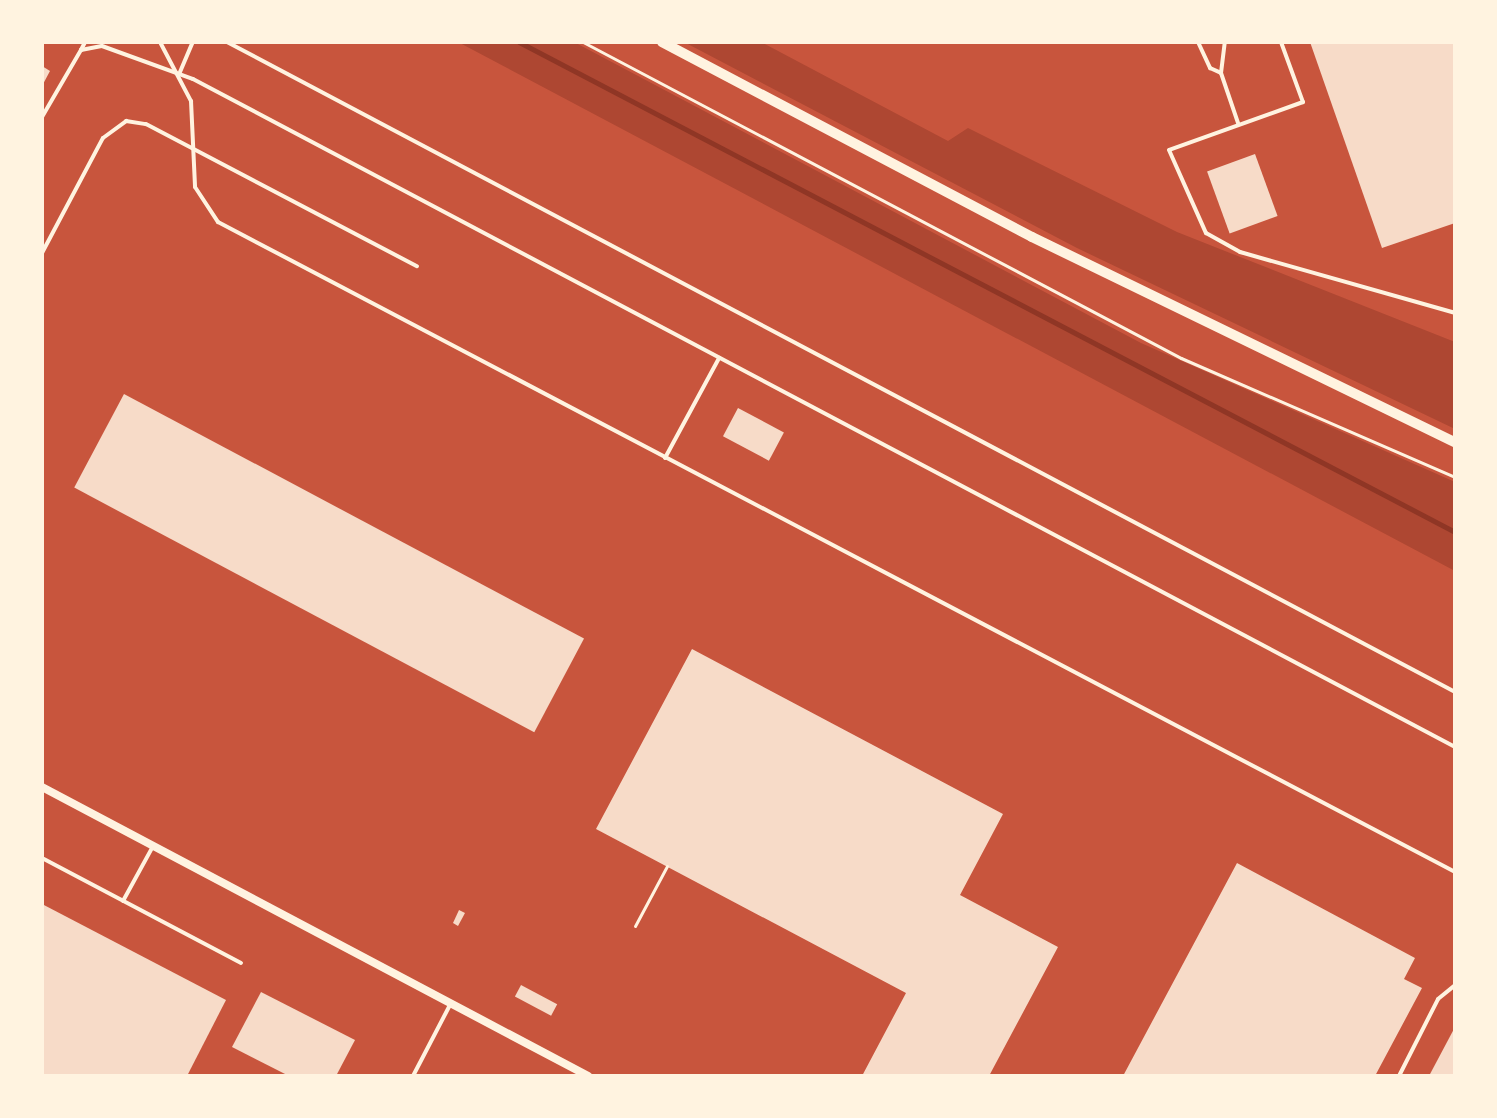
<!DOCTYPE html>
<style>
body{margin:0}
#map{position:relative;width:1497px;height:1118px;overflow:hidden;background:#c8553d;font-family:"PT Sans",sans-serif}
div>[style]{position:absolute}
.green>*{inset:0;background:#ae4732}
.stream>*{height:5px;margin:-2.5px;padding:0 2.5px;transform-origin:2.5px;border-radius:2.5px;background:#8f3625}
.building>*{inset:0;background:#f7dbc8;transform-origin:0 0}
.path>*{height:3px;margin:-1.5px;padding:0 1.5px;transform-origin:1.5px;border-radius:1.5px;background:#fff3e0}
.service>*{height:4px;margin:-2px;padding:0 2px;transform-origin:2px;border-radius:2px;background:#fff3e0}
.minor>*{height:8px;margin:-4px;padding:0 4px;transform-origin:4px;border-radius:4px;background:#fff3e0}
.tertiary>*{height:10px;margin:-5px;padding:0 5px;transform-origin:5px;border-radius:5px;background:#fff3e0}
span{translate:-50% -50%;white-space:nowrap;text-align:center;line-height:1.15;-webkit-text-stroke:8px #fff3e0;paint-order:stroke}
.frame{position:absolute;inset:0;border:44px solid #fff3e0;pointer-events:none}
</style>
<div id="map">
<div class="green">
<div style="clip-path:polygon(458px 42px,574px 42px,1141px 343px,1455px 482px,1455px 571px)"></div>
<div style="clip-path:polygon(684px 42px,761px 42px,948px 141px,968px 128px,1177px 232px,1455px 342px,1455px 429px,1077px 248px)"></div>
</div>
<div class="stream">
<div style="left:519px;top:42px;width:1057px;rotate:27.63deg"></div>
</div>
<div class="building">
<div style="clip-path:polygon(1310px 42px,1455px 42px,1455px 223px,1382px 248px)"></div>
<div style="clip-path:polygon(42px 66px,50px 71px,42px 86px)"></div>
<div style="left:1255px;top:154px;width:66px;height:51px;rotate:70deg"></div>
<div style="left:124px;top:394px;width:521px;height:106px;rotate:28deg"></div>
<div style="left:738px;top:408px;width:52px;height:32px;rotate:28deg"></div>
<div style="clip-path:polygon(692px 649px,1003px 814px,960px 895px,1058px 947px,989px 1076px,862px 1076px,906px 993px,596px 829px)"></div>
<div style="clip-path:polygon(1237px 863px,1415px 958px,1404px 979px,1422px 988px,1375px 1076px,1123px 1076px)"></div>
<div style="clip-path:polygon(42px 904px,226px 1000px,187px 1076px,42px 1075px)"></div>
<div style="clip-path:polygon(459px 910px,465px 913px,458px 926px,453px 923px)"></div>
<div style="left:521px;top:985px;width:41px;height:13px;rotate:28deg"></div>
<div style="clip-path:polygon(261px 992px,355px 1040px,336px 1076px,289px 1076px,232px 1047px)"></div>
<div style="clip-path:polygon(1455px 1027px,1455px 1076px,1429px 1076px)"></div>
</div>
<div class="path">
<div style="left:583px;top:42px;width:676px;rotate:27.85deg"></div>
<div style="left:1181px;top:358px;width:299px;rotate:23.5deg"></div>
<div style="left:635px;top:926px;width:68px;rotate:-61.9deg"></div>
</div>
<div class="service">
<div style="left:160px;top:42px;width:67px;rotate:62.3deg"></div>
<div style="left:191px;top:101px;width:86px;rotate:87.3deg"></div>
<div style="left:195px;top:187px;width:42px;rotate:56.7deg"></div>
<div style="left:218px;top:222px;width:1397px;rotate:27.72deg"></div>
<div style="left:227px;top:42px;width:1389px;rotate:27.89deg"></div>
<div style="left:1198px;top:42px;width:29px;rotate:65deg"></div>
<div style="left:1210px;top:68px;width:12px;rotate:24deg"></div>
<div style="left:1221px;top:73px;width:53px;rotate:71.2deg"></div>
<div style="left:1281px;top:42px;width:64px;rotate:69.9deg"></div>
<div style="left:1303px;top:102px;width:142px;rotate:160.3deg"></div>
<div style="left:1169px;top:150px;width:91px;rotate:66deg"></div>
<div style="left:1206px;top:233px;width:39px;rotate:29deg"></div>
<div style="left:1240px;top:252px;width:223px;rotate:15.8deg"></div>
<div style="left:81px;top:50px;width:9px;rotate:-63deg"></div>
<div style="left:180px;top:72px;width:33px;rotate:-67deg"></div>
<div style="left:1221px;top:73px;width:31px;rotate:-83deg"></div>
<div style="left:42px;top:117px;width:78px;rotate:-59.8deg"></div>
<div style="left:81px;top:50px;width:21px;rotate:-11deg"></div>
<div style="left:102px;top:46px;width:97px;rotate:19.9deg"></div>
<div style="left:193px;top:79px;width:1428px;rotate:27.89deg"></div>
<div style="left:42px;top:253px;width:130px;rotate:-62.1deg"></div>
<div style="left:103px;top:138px;width:29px;rotate:-36deg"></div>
<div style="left:126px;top:121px;width:20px;rotate:9deg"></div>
<div style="left:146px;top:124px;width:306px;rotate:27.7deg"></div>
<div style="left:665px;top:458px;width:114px;rotate:-61.6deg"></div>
<div style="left:42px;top:858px;width:225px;rotate:27.8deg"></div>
<div style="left:123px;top:901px;width:60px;rotate:-61.3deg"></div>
<div style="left:413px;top:1076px;width:80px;rotate:-62.5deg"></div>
<div style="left:1399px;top:1076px;width:86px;rotate:-63.1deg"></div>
<div style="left:1438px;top:999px;width:22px;rotate:-39deg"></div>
</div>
<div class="minor">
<div style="left:42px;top:787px;width:618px;rotate:27.89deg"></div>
</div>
<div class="tertiary">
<div style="left:662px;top:42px;width:418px;rotate:27.8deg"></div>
<div style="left:1032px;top:237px;width:470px;rotate:25.9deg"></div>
</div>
<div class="frame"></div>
</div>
